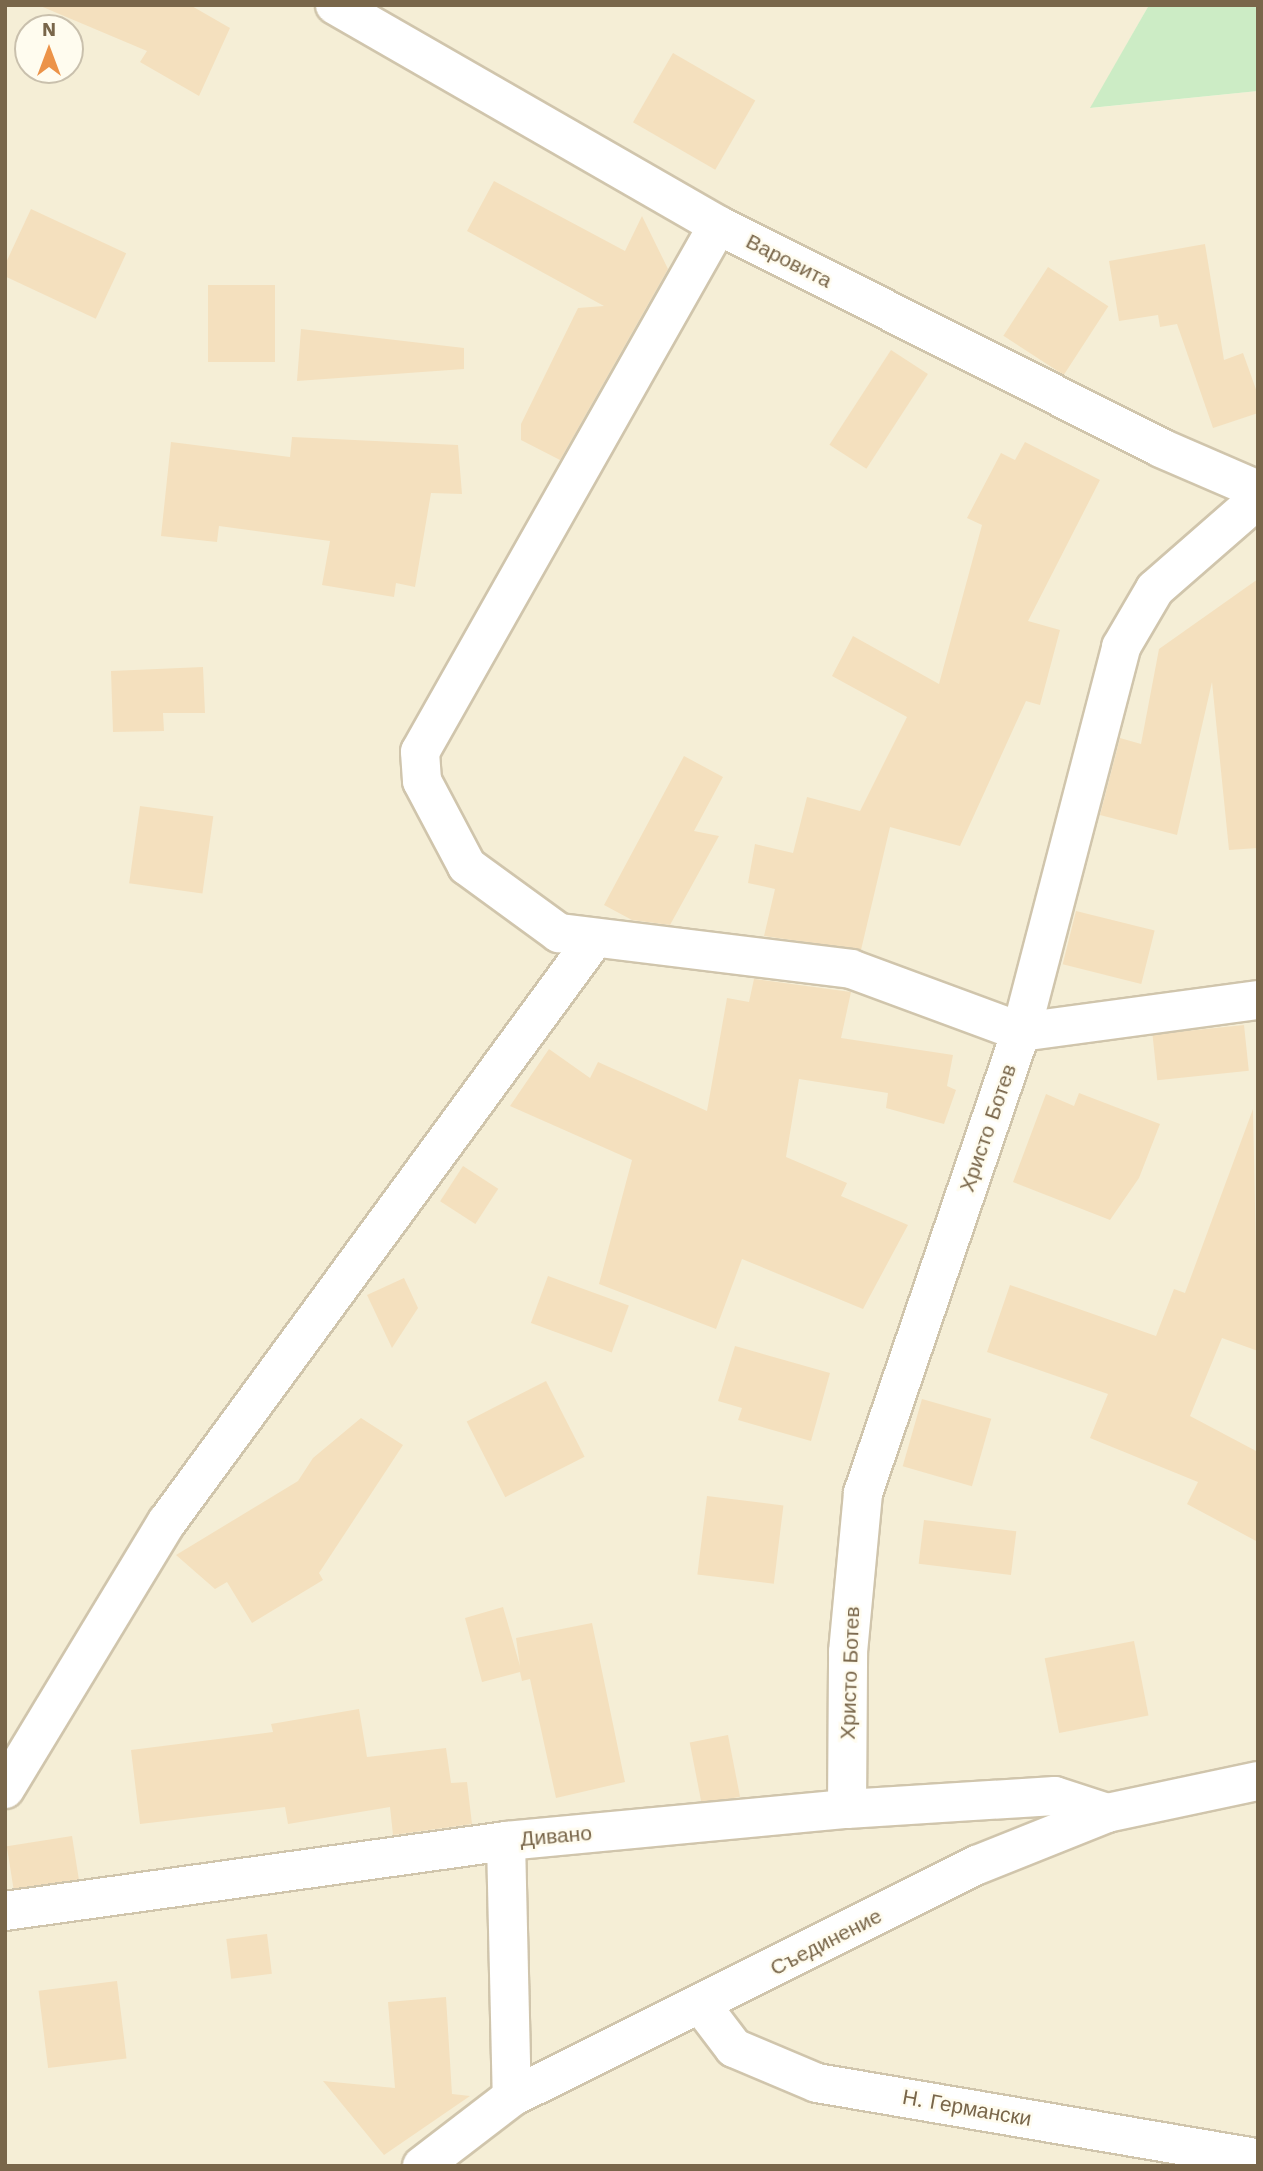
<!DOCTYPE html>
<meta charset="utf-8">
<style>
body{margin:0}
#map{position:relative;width:1263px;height:2171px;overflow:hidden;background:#fdfae8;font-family:"Work Sans",sans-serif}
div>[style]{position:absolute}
.residential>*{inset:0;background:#f5eed6}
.green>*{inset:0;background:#ccecc5}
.building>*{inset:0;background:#f4e0be;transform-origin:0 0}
.roads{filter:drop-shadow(2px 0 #d0c5ac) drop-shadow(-2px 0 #d0c5ac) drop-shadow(0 2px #d0c5ac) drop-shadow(0 -2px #d0c5ac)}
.minor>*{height:38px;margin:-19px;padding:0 19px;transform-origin:19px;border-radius:19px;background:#fff}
.tertiary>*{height:38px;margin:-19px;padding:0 19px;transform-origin:19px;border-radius:19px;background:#fff}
span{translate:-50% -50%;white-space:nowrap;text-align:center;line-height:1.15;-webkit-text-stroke:5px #fffcef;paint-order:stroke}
.street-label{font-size:21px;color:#79664a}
.frame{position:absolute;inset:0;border:7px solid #79664a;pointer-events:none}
.north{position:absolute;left:14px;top:14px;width:70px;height:70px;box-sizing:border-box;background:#fffcef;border:2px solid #c9c0ad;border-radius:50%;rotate:0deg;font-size:19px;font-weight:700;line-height:28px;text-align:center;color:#79664a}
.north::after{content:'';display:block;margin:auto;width:24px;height:32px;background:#ec9348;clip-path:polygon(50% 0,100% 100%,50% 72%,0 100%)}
</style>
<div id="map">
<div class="residential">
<div style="clip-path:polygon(evenodd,5px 5px,1149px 5px,1091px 108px,1258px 91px,1258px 2166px,5px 2166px,5px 5px,28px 28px,70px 28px,70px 70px,28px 70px,28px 28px)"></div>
</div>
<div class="green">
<div style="clip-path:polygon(1149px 5px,1258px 5px,1258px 91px,1090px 108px)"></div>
</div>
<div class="building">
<div style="clip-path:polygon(38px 5px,190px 5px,230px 28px,199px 96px,140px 62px,147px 51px)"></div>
<div style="left:673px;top:53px;width:95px;height:80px;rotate:30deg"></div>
<div style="clip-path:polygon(494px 181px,625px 251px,642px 216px,668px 269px,560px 460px,521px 440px,521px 424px,578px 308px,604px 306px,467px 231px)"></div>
<div style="left:31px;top:209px;width:105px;height:72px;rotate:25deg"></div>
<div style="clip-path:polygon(1205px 244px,1224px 360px,1243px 353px,1258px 395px,1258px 413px,1213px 428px,1177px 324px,1160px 327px,1158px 315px,1119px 321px,1109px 261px)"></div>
<div style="left:1048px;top:267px;width:72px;height:82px;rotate:33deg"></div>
<div style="left:208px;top:285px;width:67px;height:77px"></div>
<div style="clip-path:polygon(301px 329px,464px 348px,464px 369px,297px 381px)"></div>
<div style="left:891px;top:350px;width:44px;height:113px;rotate:33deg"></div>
<div style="clip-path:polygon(292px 437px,458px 445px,462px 494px,431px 493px,415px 587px,396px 583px,394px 597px,322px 585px,330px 541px,219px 526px,217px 542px,161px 536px,171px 442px,290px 457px)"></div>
<div style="clip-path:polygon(1025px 442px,1100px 480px,1028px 621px,1060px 630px,1040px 705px,1026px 701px,960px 846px,890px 827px,861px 950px,764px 936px,775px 889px,748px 883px,755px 844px,793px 853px,807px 797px,860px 811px,907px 717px,832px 676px,853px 636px,939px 684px,982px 525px,967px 518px,1001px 453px,1015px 460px)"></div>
<div style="clip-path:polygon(1258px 579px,1258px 848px,1229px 850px,1212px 682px,1177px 835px,1100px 815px,1120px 738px,1141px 744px,1159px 649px)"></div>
<div style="clip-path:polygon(203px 667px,205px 713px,163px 713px,164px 731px,113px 732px,111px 671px)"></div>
<div style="clip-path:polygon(684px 756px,723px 777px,694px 831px,719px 836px,670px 925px,632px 920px,604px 905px)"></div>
<div style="left:140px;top:806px;width:74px;height:78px;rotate:8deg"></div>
<div style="left:1076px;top:911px;width:81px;height:55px;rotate:14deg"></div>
<div style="clip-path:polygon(754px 979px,851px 992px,841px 1038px,953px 1055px,947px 1086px,956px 1090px,944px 1124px,886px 1108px,888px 1093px,799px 1079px,786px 1157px,847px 1183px,841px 1196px,908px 1225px,863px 1309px,742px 1259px,716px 1329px,599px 1284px,632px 1160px,510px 1106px,549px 1049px,590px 1078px,598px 1062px,707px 1111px,727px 998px,749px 1002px)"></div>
<div style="left:1244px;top:1025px;width:46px;height:92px;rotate:84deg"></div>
<div style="clip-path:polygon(1079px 1093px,1160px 1124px,1139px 1178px,1110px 1220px,1013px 1182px,1046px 1094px,1074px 1106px)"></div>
<div style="clip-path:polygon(1253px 1109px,1258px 1351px,1222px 1338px,1190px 1416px,1258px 1452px,1258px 1542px,1187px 1504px,1198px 1482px,1090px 1438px,1108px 1394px,987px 1352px,1010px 1285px,1156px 1336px,1174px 1289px,1185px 1293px)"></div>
<div style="left:463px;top:1166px;width:42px;height:42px;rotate:33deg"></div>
<div style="left:548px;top:1276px;width:86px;height:50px;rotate:20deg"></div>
<div style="clip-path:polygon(404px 1278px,418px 1308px,392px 1348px,367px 1295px)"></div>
<div style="clip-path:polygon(735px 1346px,830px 1373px,811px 1441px,738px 1420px,742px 1408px,718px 1401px)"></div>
<div style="left:546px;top:1381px;width:85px;height:89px;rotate:63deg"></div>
<div style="left:922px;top:1399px;width:72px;height:70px;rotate:16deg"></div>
<div style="clip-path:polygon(361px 1418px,403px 1445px,319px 1573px,323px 1580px,252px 1623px,227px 1582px,215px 1589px,176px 1555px,298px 1481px,313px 1458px)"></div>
<div style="left:707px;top:1496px;width:77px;height:79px;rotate:7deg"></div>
<div style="left:924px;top:1520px;width:93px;height:44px;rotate:7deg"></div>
<div style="clip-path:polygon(503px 1607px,520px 1666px,516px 1638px,592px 1623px,625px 1782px,556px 1798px,530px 1679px,522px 1681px,520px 1672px,482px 1682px,465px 1618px)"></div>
<div style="left:1134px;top:1641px;width:76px;height:91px;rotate:79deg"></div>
<div style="clip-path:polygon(359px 1709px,367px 1757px,446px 1748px,451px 1783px,467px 1782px,472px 1824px,393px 1835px,390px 1807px,288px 1824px,285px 1807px,140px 1824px,131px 1750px,273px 1732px,271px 1724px)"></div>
<div style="left:728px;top:1735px;width:63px;height:39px;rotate:79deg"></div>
<div style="left:72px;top:1836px;width:44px;height:66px;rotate:81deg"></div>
<div style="left:267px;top:1934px;width:40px;height:41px;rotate:83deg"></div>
<div style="left:117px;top:1981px;width:78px;height:79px;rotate:83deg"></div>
<div style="clip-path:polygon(446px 1997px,452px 2094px,470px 2096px,384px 2155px,323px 2081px,395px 2088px,388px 2002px)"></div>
</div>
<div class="roads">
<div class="minor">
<div style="left:335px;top:5px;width:442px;rotate:29.9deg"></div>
<div style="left:718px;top:225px;width:496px;rotate:26.7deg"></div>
<div style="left:1161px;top:448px;width:106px;rotate:23.4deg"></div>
<div style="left:718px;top:225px;width:605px;rotate:119.49deg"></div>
<div style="left:420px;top:752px;width:29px;rotate:86deg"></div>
<div style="left:422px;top:781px;width:96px;rotate:62.1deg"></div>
<div style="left:467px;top:866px;width:114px;rotate:36.1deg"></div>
<div style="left:559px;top:933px;width:294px;rotate:7deg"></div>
<div style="left:851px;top:969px;width:181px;rotate:20.3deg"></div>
<div style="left:1021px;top:1032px;width:239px;rotate:-7.7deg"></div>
<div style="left:5px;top:1789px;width:312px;rotate:-58.8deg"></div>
<div style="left:167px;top:1522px;width:719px;rotate:-53.77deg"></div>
<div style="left:847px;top:1809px;width:157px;rotate:-89.6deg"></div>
<div style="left:848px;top:1652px;width:160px;rotate:-84.6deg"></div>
<div style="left:863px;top:1493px;width:487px;rotate:-71.1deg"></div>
<div style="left:1021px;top:1032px;width:398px;rotate:-75.4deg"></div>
<div style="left:1121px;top:647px;width:67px;rotate:-59.6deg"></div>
<div style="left:1155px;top:589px;width:137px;rotate:-41.1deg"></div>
<div style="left:506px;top:1841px;width:256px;rotate:88.7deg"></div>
<div style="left:5px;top:1911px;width:506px;rotate:-7.95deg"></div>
<div style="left:506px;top:1841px;width:342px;rotate:-5.4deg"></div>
<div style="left:847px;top:1809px;width:208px;rotate:-3.6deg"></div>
<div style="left:1055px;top:1796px;width:55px;rotate:18.1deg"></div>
<div style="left:702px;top:2006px;width:53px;rotate:52.7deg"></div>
<div style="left:734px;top:2048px;width:90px;rotate:22.9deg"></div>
<div style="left:817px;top:2083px;width:447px;rotate:9.7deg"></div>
</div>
<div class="tertiary">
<div style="left:422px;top:2166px;width:113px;rotate:-37.5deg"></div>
<div style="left:512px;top:2097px;width:520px;rotate:-26.52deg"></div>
<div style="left:977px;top:1865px;width:140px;rotate:-21.8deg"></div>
<div style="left:1107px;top:1813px;width:154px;rotate:-12deg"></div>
</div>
</div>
<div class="street-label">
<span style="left:789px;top:261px;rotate:27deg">Варовита</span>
<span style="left:988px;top:1128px;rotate:-71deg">Христо Ботев</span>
<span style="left:850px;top:1673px;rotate:-88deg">Христо Ботев</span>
<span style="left:556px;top:1836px;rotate:-5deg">Дивано</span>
<span style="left:826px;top:1942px;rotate:-27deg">Съединение</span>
<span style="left:967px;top:2108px;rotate:10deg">Н. Германски</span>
</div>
<div class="frame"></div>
<div class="north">N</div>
</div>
